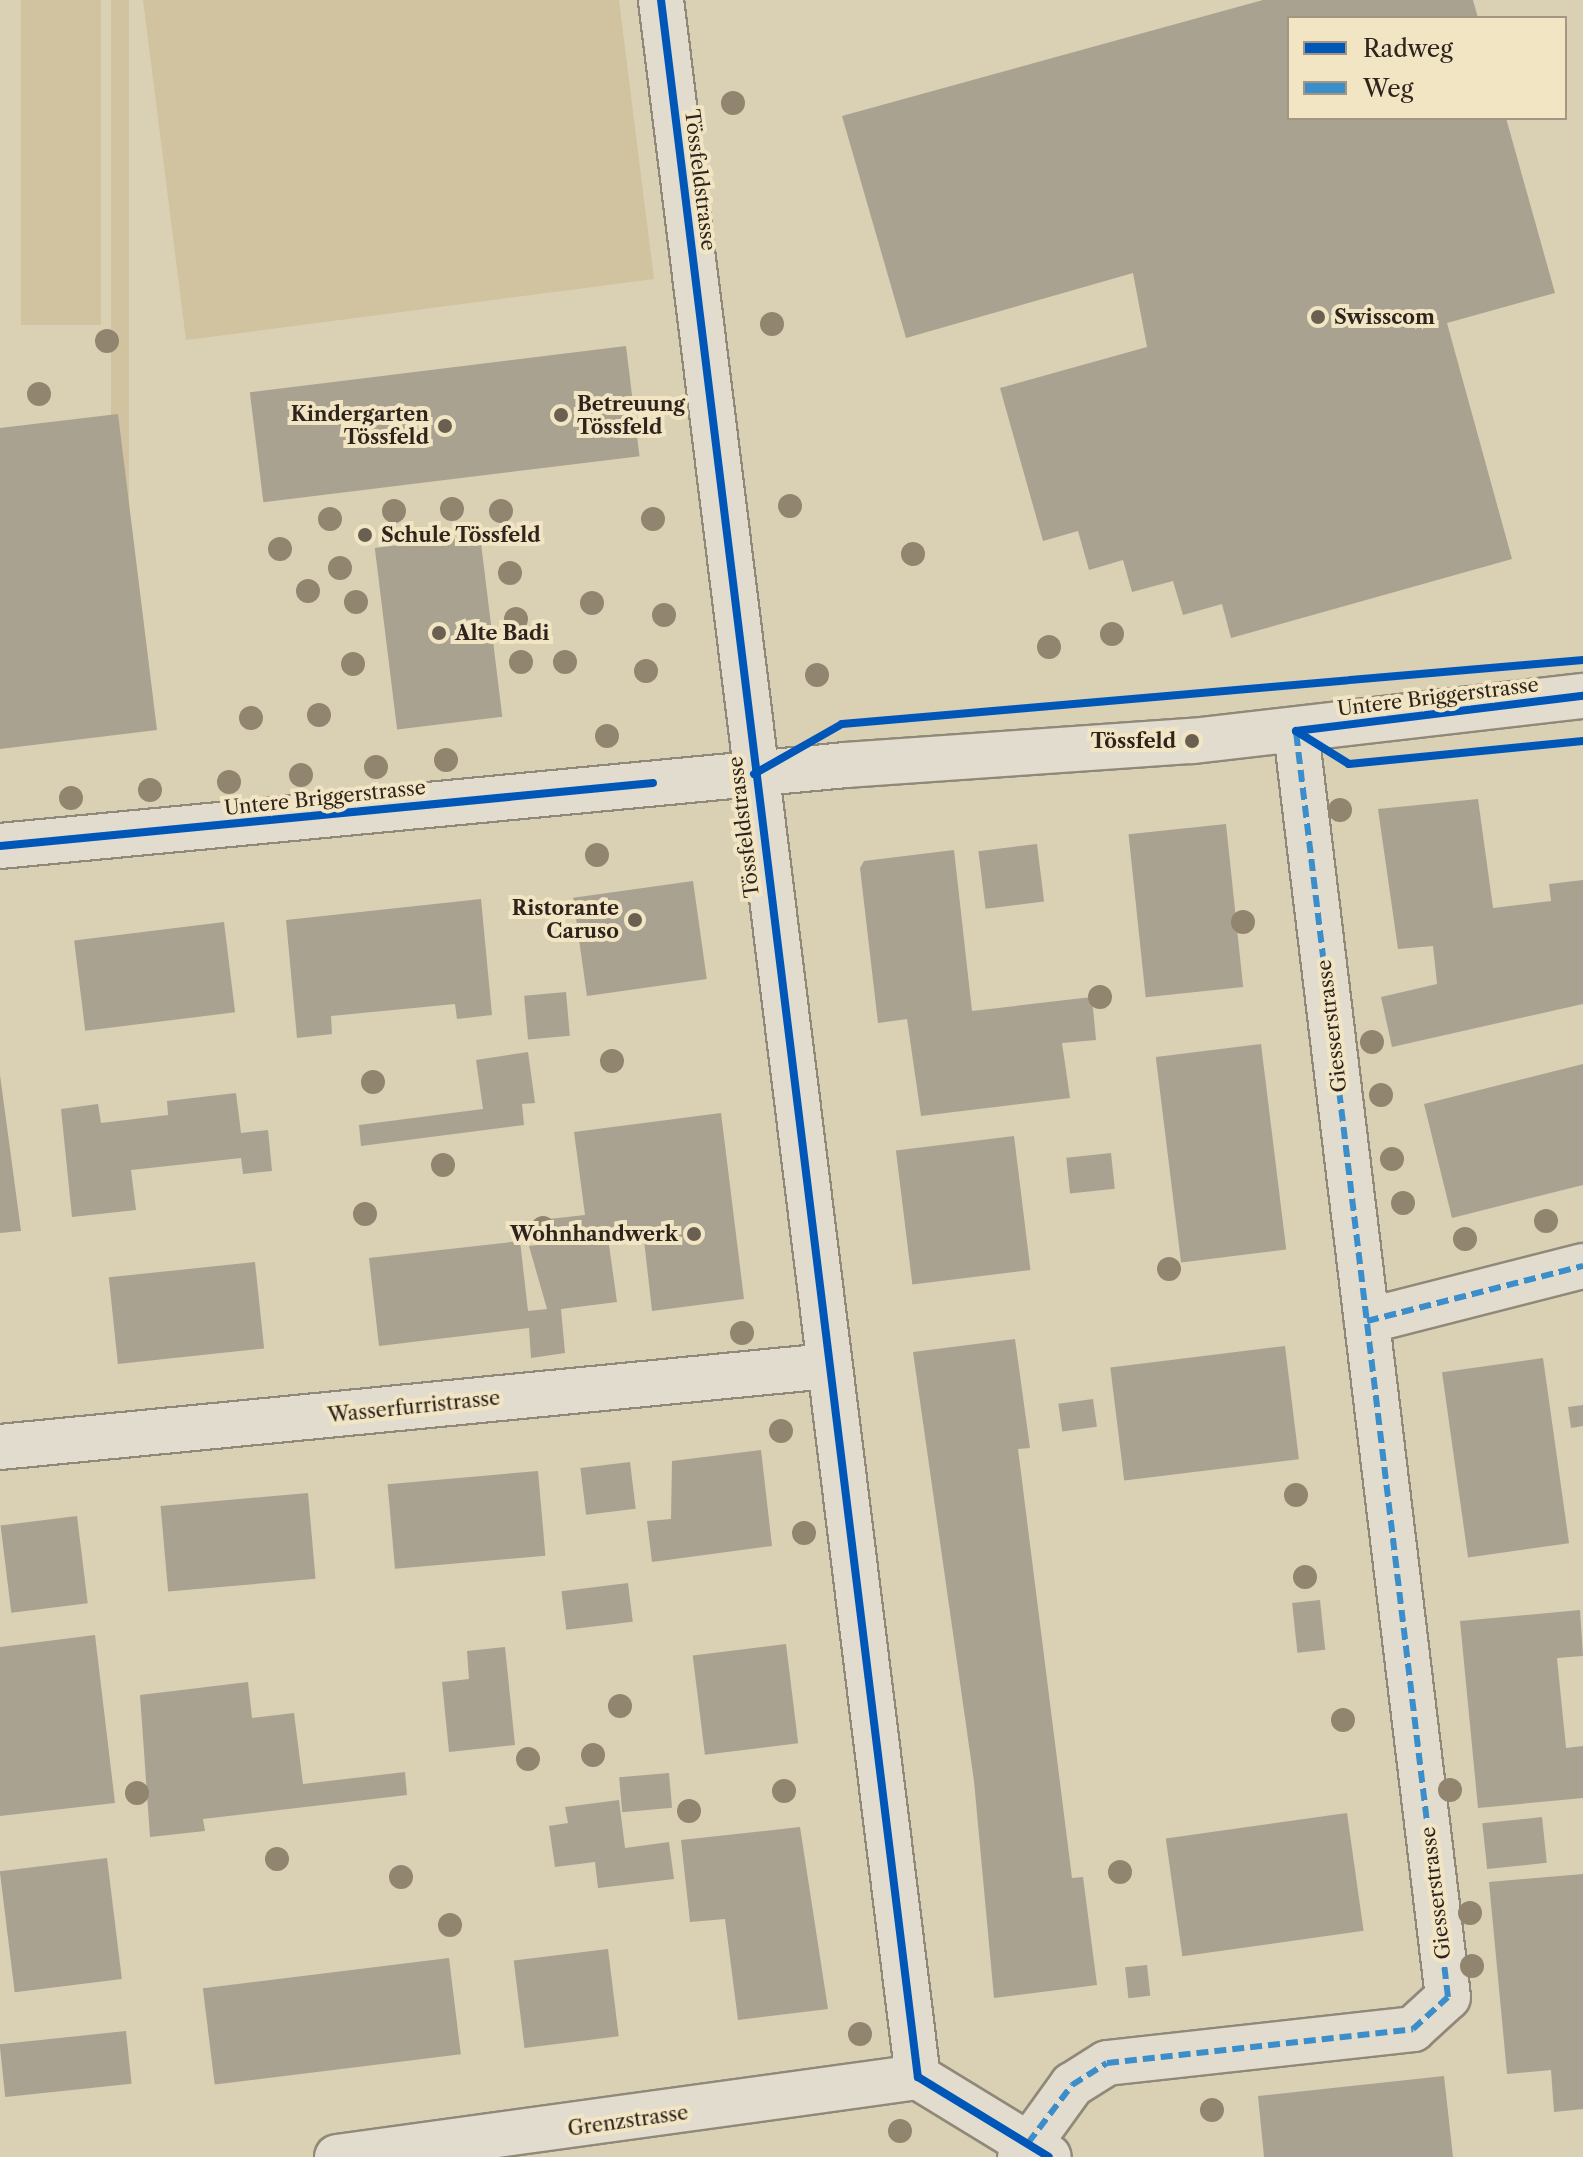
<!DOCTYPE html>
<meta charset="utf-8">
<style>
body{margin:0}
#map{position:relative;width:1583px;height:2157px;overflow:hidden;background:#dad0b4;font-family:"Libre Caslon Text",serif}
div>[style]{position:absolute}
.green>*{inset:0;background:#d1c39f;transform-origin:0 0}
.building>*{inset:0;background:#a9a290;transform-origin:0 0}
.roads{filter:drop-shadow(2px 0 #908979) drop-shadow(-2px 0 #908979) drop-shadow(0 2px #908979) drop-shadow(0 -2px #908979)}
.minor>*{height:44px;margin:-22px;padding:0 22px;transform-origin:22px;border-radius:22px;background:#e1dcce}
.secondary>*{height:44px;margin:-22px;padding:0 22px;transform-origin:22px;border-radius:22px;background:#e1dcce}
.quiet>*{height:6px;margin-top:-3px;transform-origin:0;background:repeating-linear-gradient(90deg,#3c8eca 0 12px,transparent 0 18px)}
.cycleway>*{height:8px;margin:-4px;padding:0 4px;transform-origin:4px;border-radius:4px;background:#0057b8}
.trees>*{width:24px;height:24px;margin:-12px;border-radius:50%;background:#918570}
.dots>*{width:22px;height:22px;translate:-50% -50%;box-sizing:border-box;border:4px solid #f1e5c4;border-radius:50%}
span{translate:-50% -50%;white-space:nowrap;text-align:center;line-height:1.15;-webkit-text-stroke:8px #f1e5c4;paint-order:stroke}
.street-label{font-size:20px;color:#2e231d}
.poi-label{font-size:20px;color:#2e231d;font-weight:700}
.left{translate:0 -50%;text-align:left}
.right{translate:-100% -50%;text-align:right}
.legend{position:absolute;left:1287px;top:16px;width:280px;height:104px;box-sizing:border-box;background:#f1e5c4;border:2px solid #a39781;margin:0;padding:10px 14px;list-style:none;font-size:24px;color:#2e231d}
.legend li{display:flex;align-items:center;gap:16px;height:40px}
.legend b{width:40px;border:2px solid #a39781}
</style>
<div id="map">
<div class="green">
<div style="left:21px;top:0;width:80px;height:325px"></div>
<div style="left:111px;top:0;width:18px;height:670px"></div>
<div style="clip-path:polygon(143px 0,619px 0,654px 279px,186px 340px)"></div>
</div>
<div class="building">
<div style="clip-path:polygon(1263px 0,1473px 0,1478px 18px,1289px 18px,1289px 118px,1506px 118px,1555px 293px,1447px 323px,1512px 559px,1231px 638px,1222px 604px,1183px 615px,1173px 581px,1132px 592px,1123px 560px,1089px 570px,1078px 531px,1043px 541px,1000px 388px,1147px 347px,1133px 273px,906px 338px,842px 116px)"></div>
<div style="left:626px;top:346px;width:111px;height:379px;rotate:83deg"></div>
<div style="clip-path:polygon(118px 414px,157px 730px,0 749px,0 428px)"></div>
<div style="left:480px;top:535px;width:183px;height:106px;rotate:83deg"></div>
<div style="clip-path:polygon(1478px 799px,1493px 908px,1551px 901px,1549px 884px,1583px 880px,1583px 1004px,1392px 1047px,1381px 997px,1437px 984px,1433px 946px,1398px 949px,1378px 809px)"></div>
<div style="left:1226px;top:824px;width:164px;height:98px;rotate:84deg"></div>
<div style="left:1037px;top:844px;width:58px;height:59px;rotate:83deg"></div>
<div style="clip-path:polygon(954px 850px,972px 1011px,1092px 997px,1096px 1040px,1062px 1043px,1070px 1098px,921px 1116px,907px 1019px,878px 1023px,860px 868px,864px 861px)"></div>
<div style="left:693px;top:881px;width:99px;height:121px;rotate:82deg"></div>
<div style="clip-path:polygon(481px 899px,492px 1015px,457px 1019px,455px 1004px,331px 1016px,332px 1034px,297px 1038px,286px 920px)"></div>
<div style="left:224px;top:922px;width:91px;height:151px;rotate:83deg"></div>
<div style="left:566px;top:992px;width:44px;height:42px;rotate:85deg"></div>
<div style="left:1261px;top:1044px;width:207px;height:106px;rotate:83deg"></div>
<div style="clip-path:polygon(528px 1052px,535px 1103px,522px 1104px,524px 1125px,361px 1146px,359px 1125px,483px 1109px,476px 1060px)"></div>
<div style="clip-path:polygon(1583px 1064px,1583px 1185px,1452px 1218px,1424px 1104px)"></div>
<div style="clip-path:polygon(0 1075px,21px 1231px,0 1233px)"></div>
<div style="clip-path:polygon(236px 1093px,241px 1133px,268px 1130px,272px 1171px,243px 1174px,241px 1158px,131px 1170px,136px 1210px,72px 1217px,61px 1109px,98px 1104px,101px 1123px,168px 1115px,167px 1101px)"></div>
<div style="clip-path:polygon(721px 1113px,744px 1299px,652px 1311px,644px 1240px,609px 1245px,617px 1302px,561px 1309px,565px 1353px,531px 1358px,529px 1328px,379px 1346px,369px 1258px,520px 1241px,528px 1311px,547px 1309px,529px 1246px,552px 1243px,549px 1219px,585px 1215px,574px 1132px)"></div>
<div style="left:1014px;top:1136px;width:135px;height:119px;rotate:83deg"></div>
<div style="left:1111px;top:1153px;width:36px;height:45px;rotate:84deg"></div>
<div style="left:255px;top:1262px;width:87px;height:147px;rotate:84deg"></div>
<div style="clip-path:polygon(1015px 1339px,1030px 1448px,1018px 1449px,1072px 1878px,1083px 1877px,1097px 1985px,994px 1998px,974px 1781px,913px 1352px)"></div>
<div style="left:1285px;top:1346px;width:114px;height:176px;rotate:83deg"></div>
<div style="left:1543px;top:1358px;width:187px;height:102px;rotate:82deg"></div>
<div style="left:1093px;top:1399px;width:28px;height:35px;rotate:82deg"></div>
<div style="clip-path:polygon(1583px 1405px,1583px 1426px,1571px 1428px,1568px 1407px)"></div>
<div style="clip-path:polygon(761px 1450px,772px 1546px,652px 1562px,647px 1521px,671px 1519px,672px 1461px)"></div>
<div style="left:630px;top:1462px;width:47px;height:50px;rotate:83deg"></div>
<div style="left:538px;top:1471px;width:85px;height:151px;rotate:85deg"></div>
<div style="left:308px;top:1493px;width:86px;height:148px;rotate:85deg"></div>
<div style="left:77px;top:1516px;width:88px;height:77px;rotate:83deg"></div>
<div style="left:628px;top:1583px;width:39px;height:67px;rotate:83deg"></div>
<div style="left:1320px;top:1600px;width:50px;height:28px;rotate:84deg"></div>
<div style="clip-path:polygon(1580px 1610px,1583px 1656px,1557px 1658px,1566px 1748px,1583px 1746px,1583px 1798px,1478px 1808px,1460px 1621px)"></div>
<div style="clip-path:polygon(95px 1635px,115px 1803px,0 1816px,0 1647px)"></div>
<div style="left:786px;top:1644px;width:100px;height:94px;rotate:83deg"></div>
<div style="clip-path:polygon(505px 1647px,515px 1745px,449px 1752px,442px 1682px,469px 1679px,467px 1651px)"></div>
<div style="clip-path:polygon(248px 1682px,252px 1718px,294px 1713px,303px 1784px,405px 1772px,407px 1795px,203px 1819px,205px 1831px,150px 1837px,140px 1695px)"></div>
<div style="left:669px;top:1773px;width:35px;height:50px;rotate:85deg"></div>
<div style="clip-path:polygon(619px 1800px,625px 1848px,669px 1842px,674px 1879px,598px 1888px,595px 1862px,555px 1867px,549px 1826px,568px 1823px,565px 1807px)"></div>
<div style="left:1347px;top:1813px;width:119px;height:183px;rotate:82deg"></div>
<div style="left:1542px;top:1817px;width:46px;height:60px;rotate:84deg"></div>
<div style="clip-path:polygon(800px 1827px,828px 2009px,738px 2020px,725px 1919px,690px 1922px,681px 1840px)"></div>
<div style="left:107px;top:1858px;width:122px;height:108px;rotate:83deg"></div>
<div style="clip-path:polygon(1583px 1874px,1583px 2109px,1554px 2112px,1551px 2070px,1507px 2074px,1489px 1882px)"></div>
<div style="left:608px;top:1949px;width:88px;height:95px;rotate:83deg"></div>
<div style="left:449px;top:1958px;width:97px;height:248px;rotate:83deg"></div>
<div style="left:1147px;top:1965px;width:31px;height:22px;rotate:84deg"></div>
<div style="left:126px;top:2031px;width:53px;height:127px;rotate:84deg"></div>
<div style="clip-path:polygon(1444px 2076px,1453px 2157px,1264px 2157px,1258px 2096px)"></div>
</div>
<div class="roads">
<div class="minor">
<div style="left:661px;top:0;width:2093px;rotate:82.95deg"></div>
<div style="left:1367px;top:1321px;width:223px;rotate:-14.3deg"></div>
<div style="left:0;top:1447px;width:831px;rotate:-5.59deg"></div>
<div style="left:918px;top:2077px;width:153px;rotate:31.4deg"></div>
<div style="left:337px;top:2157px;width:586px;rotate:-7.84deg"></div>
<div style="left:1020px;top:2157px;width:89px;rotate:-54.2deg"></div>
<div style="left:1072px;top:2085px;width:41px;rotate:-32.2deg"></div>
<div style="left:1107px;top:2063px;width:308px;rotate:-6.3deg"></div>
<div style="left:1413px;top:2029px;width:47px;rotate:-42.4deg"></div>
<div style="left:1448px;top:1997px;width:1275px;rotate:-96.85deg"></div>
</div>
<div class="secondary">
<div style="left:0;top:846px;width:850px;rotate:-5.47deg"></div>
<div style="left:846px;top:765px;width:347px;rotate:-4deg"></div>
<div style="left:1192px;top:741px;width:394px;rotate:-6.6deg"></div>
</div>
</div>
<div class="quiet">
<div style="left:1367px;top:1321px;width:223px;rotate:-14.3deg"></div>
<div style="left:1028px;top:2143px;width:73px;rotate:-52.8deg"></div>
<div style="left:1072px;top:2085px;width:41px;rotate:-32.2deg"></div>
<div style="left:1107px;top:2063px;width:308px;rotate:-6.3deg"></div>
<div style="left:1413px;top:2029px;width:47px;rotate:-42.4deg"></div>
<div style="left:1448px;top:1997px;width:1275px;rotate:-96.85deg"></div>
</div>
<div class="cycleway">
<div style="left:661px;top:0;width:2093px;rotate:82.95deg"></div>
<div style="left:918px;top:2077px;width:153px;rotate:31.4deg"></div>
<div style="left:1296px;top:731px;width:62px;rotate:31.9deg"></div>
<div style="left:1349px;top:764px;width:235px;rotate:-5.6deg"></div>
<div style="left:1296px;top:731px;width:289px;rotate:-7deg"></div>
<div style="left:754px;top:774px;width:101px;rotate:-29.6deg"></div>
<div style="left:842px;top:724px;width:744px;rotate:-4.94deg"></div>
<div style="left:0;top:846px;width:656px;rotate:-5.51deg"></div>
</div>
<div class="trees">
<div style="left:733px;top:103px"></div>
<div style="left:772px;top:324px"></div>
<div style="left:107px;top:341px"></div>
<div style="left:39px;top:394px"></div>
<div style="left:790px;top:506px"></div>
<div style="left:452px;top:509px"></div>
<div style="left:394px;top:511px"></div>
<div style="left:501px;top:511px"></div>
<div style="left:330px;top:519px"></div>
<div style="left:653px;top:519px"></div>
<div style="left:280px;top:549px"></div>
<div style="left:913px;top:554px"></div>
<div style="left:340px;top:568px"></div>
<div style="left:510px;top:573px"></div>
<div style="left:308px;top:591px"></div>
<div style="left:356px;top:602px"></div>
<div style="left:592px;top:603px"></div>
<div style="left:664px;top:615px"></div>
<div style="left:516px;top:619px"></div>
<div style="left:1112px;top:634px"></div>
<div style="left:1049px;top:647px"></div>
<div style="left:521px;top:662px"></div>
<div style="left:565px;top:662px"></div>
<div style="left:353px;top:664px"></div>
<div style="left:646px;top:671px"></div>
<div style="left:817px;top:675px"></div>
<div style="left:319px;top:715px"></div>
<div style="left:251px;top:718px"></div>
<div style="left:607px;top:736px"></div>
<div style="left:446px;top:760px"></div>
<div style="left:376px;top:767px"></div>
<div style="left:301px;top:775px"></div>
<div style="left:229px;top:782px"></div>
<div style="left:150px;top:790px"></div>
<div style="left:71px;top:798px"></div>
<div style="left:1340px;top:810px"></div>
<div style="left:597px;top:855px"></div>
<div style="left:1243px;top:922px"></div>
<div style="left:1100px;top:997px"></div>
<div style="left:1372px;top:1042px"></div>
<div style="left:612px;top:1061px"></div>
<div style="left:373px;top:1082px"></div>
<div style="left:1381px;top:1095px"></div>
<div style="left:1392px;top:1159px"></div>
<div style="left:443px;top:1165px"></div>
<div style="left:1403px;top:1203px"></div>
<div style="left:365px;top:1214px"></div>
<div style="left:1546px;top:1221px"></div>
<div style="left:543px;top:1228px"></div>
<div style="left:1465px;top:1239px"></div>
<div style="left:1169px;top:1269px"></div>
<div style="left:742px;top:1333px"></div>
<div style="left:781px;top:1431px"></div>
<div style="left:1296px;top:1495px"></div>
<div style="left:804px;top:1533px"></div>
<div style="left:1305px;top:1577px"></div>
<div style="left:620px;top:1706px"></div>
<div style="left:1343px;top:1720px"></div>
<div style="left:593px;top:1755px"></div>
<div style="left:528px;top:1759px"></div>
<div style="left:1450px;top:1790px"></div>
<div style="left:784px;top:1791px"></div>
<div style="left:137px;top:1793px"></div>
<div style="left:689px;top:1811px"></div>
<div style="left:277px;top:1859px"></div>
<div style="left:1120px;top:1872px"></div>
<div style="left:401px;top:1877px"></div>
<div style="left:1470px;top:1913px"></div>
<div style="left:450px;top:1925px"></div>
<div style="left:1472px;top:1966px"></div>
<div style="left:860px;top:2034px"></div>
<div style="left:1212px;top:2110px"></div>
<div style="left:900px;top:2131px"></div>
</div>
<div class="dots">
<div style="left:1318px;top:317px;background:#6a6052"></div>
<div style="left:561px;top:415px;background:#6a6052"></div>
<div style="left:445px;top:426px;background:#6a6052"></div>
<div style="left:365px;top:535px;background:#6a6052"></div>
<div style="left:439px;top:633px;background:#6a6052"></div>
<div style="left:1192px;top:741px;background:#6a6052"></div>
<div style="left:635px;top:920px;background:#6a6052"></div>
<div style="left:694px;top:1234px;background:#6a6052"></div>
</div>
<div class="street-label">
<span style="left:700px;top:180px;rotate:83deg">Tössfeldstrasse</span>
<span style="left:1438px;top:697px;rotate:-7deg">Untere Briggerstrasse</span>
<span style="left:325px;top:798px;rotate:-6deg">Untere Briggerstrasse</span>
<span style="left:744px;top:827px;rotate:-97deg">Tössfeldstrasse</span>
<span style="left:1332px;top:1026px;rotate:-97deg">Giesserstrasse</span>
<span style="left:414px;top:1407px;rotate:-6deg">Wasserfurristrasse</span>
<span style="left:1436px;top:1893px;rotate:-97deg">Giesserstrasse</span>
<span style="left:628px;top:2121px;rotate:-8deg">Grenzstrasse</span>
</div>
<div class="poi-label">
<span class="left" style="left:1334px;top:317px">Swisscom</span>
<span class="left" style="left:577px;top:416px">Betreuung<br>Tössfeld</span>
<span class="right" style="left:429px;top:426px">Kindergarten<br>Tössfeld</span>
<span class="left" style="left:381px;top:535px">Schule Tössfeld</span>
<span class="left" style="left:455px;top:633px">Alte Badi</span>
<span class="right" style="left:1176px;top:741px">Tössfeld</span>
<span class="right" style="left:619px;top:920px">Ristorante<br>Caruso</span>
<span class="right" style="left:678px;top:1234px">Wohnhandwerk</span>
</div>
<ul class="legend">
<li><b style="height:10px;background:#0057b8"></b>Radweg</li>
<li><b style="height:10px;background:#3c8eca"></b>Weg</li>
</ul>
</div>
